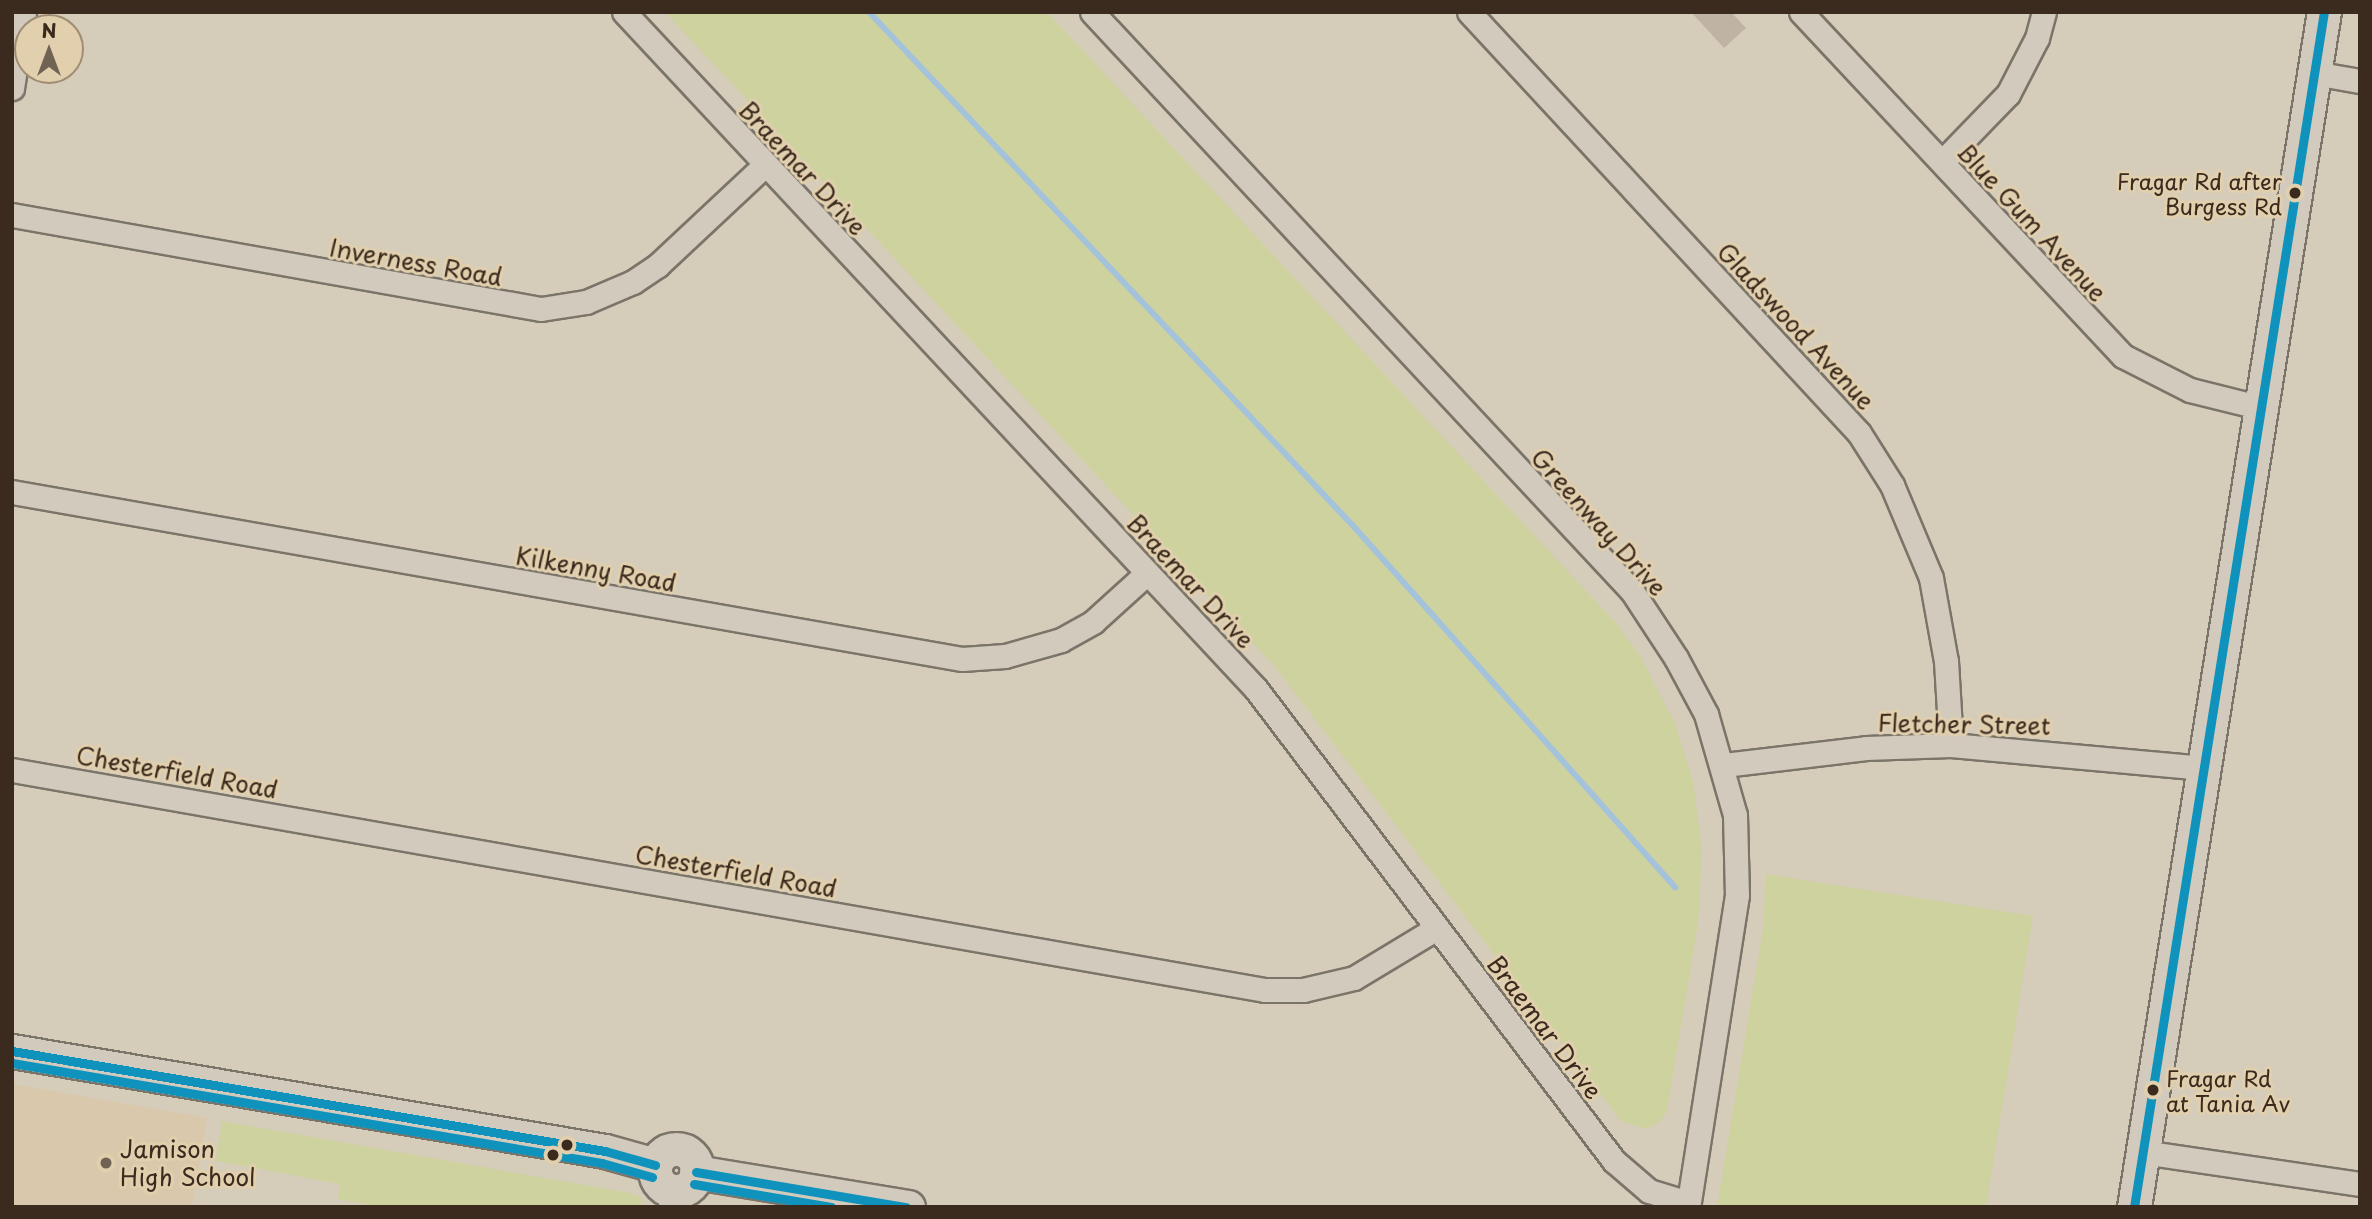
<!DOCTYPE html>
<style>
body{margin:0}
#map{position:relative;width:2372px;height:1219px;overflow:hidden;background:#d5ccb9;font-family:"Playpen Sans",sans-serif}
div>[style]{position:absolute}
.built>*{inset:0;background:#d9c8ac}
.green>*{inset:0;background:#cdd29f}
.stream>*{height:6px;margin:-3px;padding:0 3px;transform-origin:3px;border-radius:3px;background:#a5c2db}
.building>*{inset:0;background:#bfb4a4}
.roads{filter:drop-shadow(2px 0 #7b7469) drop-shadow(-2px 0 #7b7469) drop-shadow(0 2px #7b7469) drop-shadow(0 -2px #7b7469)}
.street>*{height:23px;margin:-11.5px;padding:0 11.5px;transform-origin:11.5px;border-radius:11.5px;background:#d1cabd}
.secondary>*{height:33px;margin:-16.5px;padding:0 16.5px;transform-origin:16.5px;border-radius:16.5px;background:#d1cabd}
.secondary>.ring{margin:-16.5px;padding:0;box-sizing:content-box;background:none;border:33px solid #d1cabd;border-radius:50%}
.bus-1>*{height:9px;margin:-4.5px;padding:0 4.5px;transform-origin:4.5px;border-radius:4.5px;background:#0f92bb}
.bus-2>*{height:9px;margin:-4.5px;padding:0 4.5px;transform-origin:4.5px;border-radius:4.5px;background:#0f92bb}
.dots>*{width:19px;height:19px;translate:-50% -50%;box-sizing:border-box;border:4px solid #e1cfad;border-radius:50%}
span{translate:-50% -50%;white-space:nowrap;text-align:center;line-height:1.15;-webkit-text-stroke:6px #e1cfad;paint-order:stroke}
.bus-label{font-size:22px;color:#3b2a1e}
.right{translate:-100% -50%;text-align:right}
.left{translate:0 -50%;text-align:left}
.street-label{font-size:24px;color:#3b2a1e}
.poi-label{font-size:24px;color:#3b2a1e}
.frame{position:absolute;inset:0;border:14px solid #3b2a1e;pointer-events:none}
.north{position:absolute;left:14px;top:14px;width:70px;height:70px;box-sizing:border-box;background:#e1cfad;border:2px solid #9f8d74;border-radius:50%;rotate:0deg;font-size:19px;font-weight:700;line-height:28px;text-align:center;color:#3b2a1e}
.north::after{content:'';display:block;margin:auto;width:24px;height:32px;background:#716354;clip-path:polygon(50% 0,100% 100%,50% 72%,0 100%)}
</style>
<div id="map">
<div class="built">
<div style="clip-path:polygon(12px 1084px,207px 1118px,192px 1207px,12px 1207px)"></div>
</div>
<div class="green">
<div style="clip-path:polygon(665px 12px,1047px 12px,1615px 622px,1640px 656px,1675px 724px,1693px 781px,1702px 852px,1698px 923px,1667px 1110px,1660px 1122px,1645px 1129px,1621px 1121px,1276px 668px)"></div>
<div style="clip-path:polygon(1766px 874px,2033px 916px,1986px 1207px,1717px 1207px,1763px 930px)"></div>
<div style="clip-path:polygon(222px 1121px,630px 1193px,642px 1198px,641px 1207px,383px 1207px,338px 1199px,340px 1184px,216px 1161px)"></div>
</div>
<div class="stream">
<div style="left:869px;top:12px;width:710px;rotate:46.71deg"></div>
<div style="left:1356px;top:529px;width:480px;rotate:48.3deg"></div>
</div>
<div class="building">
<div style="clip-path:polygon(1691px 12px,1731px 12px,1746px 28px,1724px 48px)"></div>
</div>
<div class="roads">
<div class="street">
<div style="left:624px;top:12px;width:926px;rotate:46.97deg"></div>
<div style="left:1256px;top:689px;width:592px;rotate:52.82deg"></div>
<div style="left:1614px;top:1161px;width:46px;rotate:40.6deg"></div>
<div style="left:1649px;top:1191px;width:41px;rotate:17.1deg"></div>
<div style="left:1092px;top:12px;width:792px;rotate:47deg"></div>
<div style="left:1632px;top:591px;width:80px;rotate:56.7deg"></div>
<div style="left:1676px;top:658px;width:64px;rotate:61.8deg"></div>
<div style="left:1706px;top:714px;width:105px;rotate:74deg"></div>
<div style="left:1735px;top:815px;width:80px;rotate:88.6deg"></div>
<div style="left:1737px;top:895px;width:316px;rotate:98.9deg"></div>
<div style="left:1469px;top:12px;width:574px;rotate:47.19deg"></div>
<div style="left:1859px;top:433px;width:62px;rotate:57.6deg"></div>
<div style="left:1892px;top:485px;width:101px;rotate:67.2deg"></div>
<div style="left:1931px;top:578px;width:84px;rotate:79.8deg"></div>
<div style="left:1946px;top:661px;width:84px;rotate:86.6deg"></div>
<div style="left:1801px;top:12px;width:471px;rotate:46.9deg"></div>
<div style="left:2123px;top:356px;width:75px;rotate:26.9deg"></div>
<div style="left:2190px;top:390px;width:74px;rotate:14deg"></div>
<div style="left:2314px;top:73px;width:47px;rotate:9.9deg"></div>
<div style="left:12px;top:88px;width:77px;rotate:-81deg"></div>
<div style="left:1942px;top:162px;width:95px;rotate:-45.9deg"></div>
<div style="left:2008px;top:94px;width:63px;rotate:-62.6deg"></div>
<div style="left:2037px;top:38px;width:27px;rotate:-75deg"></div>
<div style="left:12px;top:215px;width:537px;rotate:10.08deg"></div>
<div style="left:541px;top:309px;width:46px;rotate:-8.8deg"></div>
<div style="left:586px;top:302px;width:51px;rotate:-23.1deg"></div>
<div style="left:633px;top:282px;width:30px;rotate:-34deg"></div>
<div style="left:658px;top:265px;width:146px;rotate:-43.1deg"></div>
<div style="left:12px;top:492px;width:965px;rotate:9.97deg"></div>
<div style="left:962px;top:659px;width:43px;rotate:-4deg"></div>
<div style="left:1005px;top:656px;width:58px;rotate:-15.9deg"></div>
<div style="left:1061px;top:640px;width:37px;rotate:-29deg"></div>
<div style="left:1093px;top:622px;width:73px;rotate:-42.2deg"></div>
<div style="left:1724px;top:765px;width:143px;rotate:-6.8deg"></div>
<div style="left:1866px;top:748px;width:85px;rotate:-2deg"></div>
<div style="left:1951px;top:745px;width:254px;rotate:5.2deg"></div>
<div style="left:12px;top:770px;width:1272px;rotate:9.96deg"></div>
<div style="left:1265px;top:990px;width:38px"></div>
<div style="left:1303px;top:990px;width:52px;rotate:-13.2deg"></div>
<div style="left:1354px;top:978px;width:97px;rotate:-31.1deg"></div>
<div style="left:2143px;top:1152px;width:219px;rotate:8.4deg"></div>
<div style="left:670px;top:1207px;width:17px;rotate:-80deg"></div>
</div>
<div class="secondary">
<div style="left:12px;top:1051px;width:601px;rotate:9.57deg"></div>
<div style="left:605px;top:1151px;width:52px;rotate:15.6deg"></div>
<div class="ring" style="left:655px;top:1149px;width:9px;height:9px"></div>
<div style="left:696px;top:1172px;width:215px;rotate:9.4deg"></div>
<div style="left:2134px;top:1207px;width:1210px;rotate:-80.97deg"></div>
</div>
</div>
<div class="bus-1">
<div style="left:12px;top:1051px;width:601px;rotate:9.57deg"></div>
<div style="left:605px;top:1151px;width:52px;rotate:15.6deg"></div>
<div style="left:696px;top:1172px;width:213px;rotate:9.5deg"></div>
<div style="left:2134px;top:1207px;width:1210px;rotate:-80.97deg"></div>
</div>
<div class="bus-2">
<div style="left:12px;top:1063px;width:598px;rotate:9.62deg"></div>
<div style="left:602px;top:1163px;width:52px;rotate:15.6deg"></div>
<div style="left:694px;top:1184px;width:139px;rotate:9.5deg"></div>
</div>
<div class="dots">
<div style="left:2295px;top:193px;background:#3b2a1e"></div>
<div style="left:2153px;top:1090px;background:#3b2a1e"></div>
<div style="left:567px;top:1145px;background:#3b2a1e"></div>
<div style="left:553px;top:1155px;background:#3b2a1e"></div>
<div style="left:106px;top:1163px;background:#716354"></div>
</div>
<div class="bus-label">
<span class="right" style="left:2282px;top:193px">Fragar Rd after<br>Burgess Rd</span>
<span class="left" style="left:2166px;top:1090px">Fragar Rd<br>at Tania Av</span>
</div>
<div class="street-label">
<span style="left:803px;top:168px;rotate:47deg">Braemar Drive</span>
<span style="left:2032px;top:222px;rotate:47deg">Blue Gum Avenue</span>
<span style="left:416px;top:262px;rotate:10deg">Inverness Road</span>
<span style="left:1796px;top:326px;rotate:47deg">Gladswood Avenue</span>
<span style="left:1599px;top:522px;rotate:48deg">Greenway Drive</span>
<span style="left:596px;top:569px;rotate:10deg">Kilkenny Road</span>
<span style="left:1191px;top:581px;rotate:47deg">Braemar Drive</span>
<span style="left:1964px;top:724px;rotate:1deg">Fletcher Street</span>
<span style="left:177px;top:772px;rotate:10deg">Chesterfield Road</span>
<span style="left:736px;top:871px;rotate:10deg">Chesterfield Road</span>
<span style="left:1545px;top:1027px;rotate:53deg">Braemar Drive</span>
</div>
<div class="poi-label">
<span class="left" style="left:120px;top:1163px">Jamison<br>High School</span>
</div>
<div class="frame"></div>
<div class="north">N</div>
</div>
